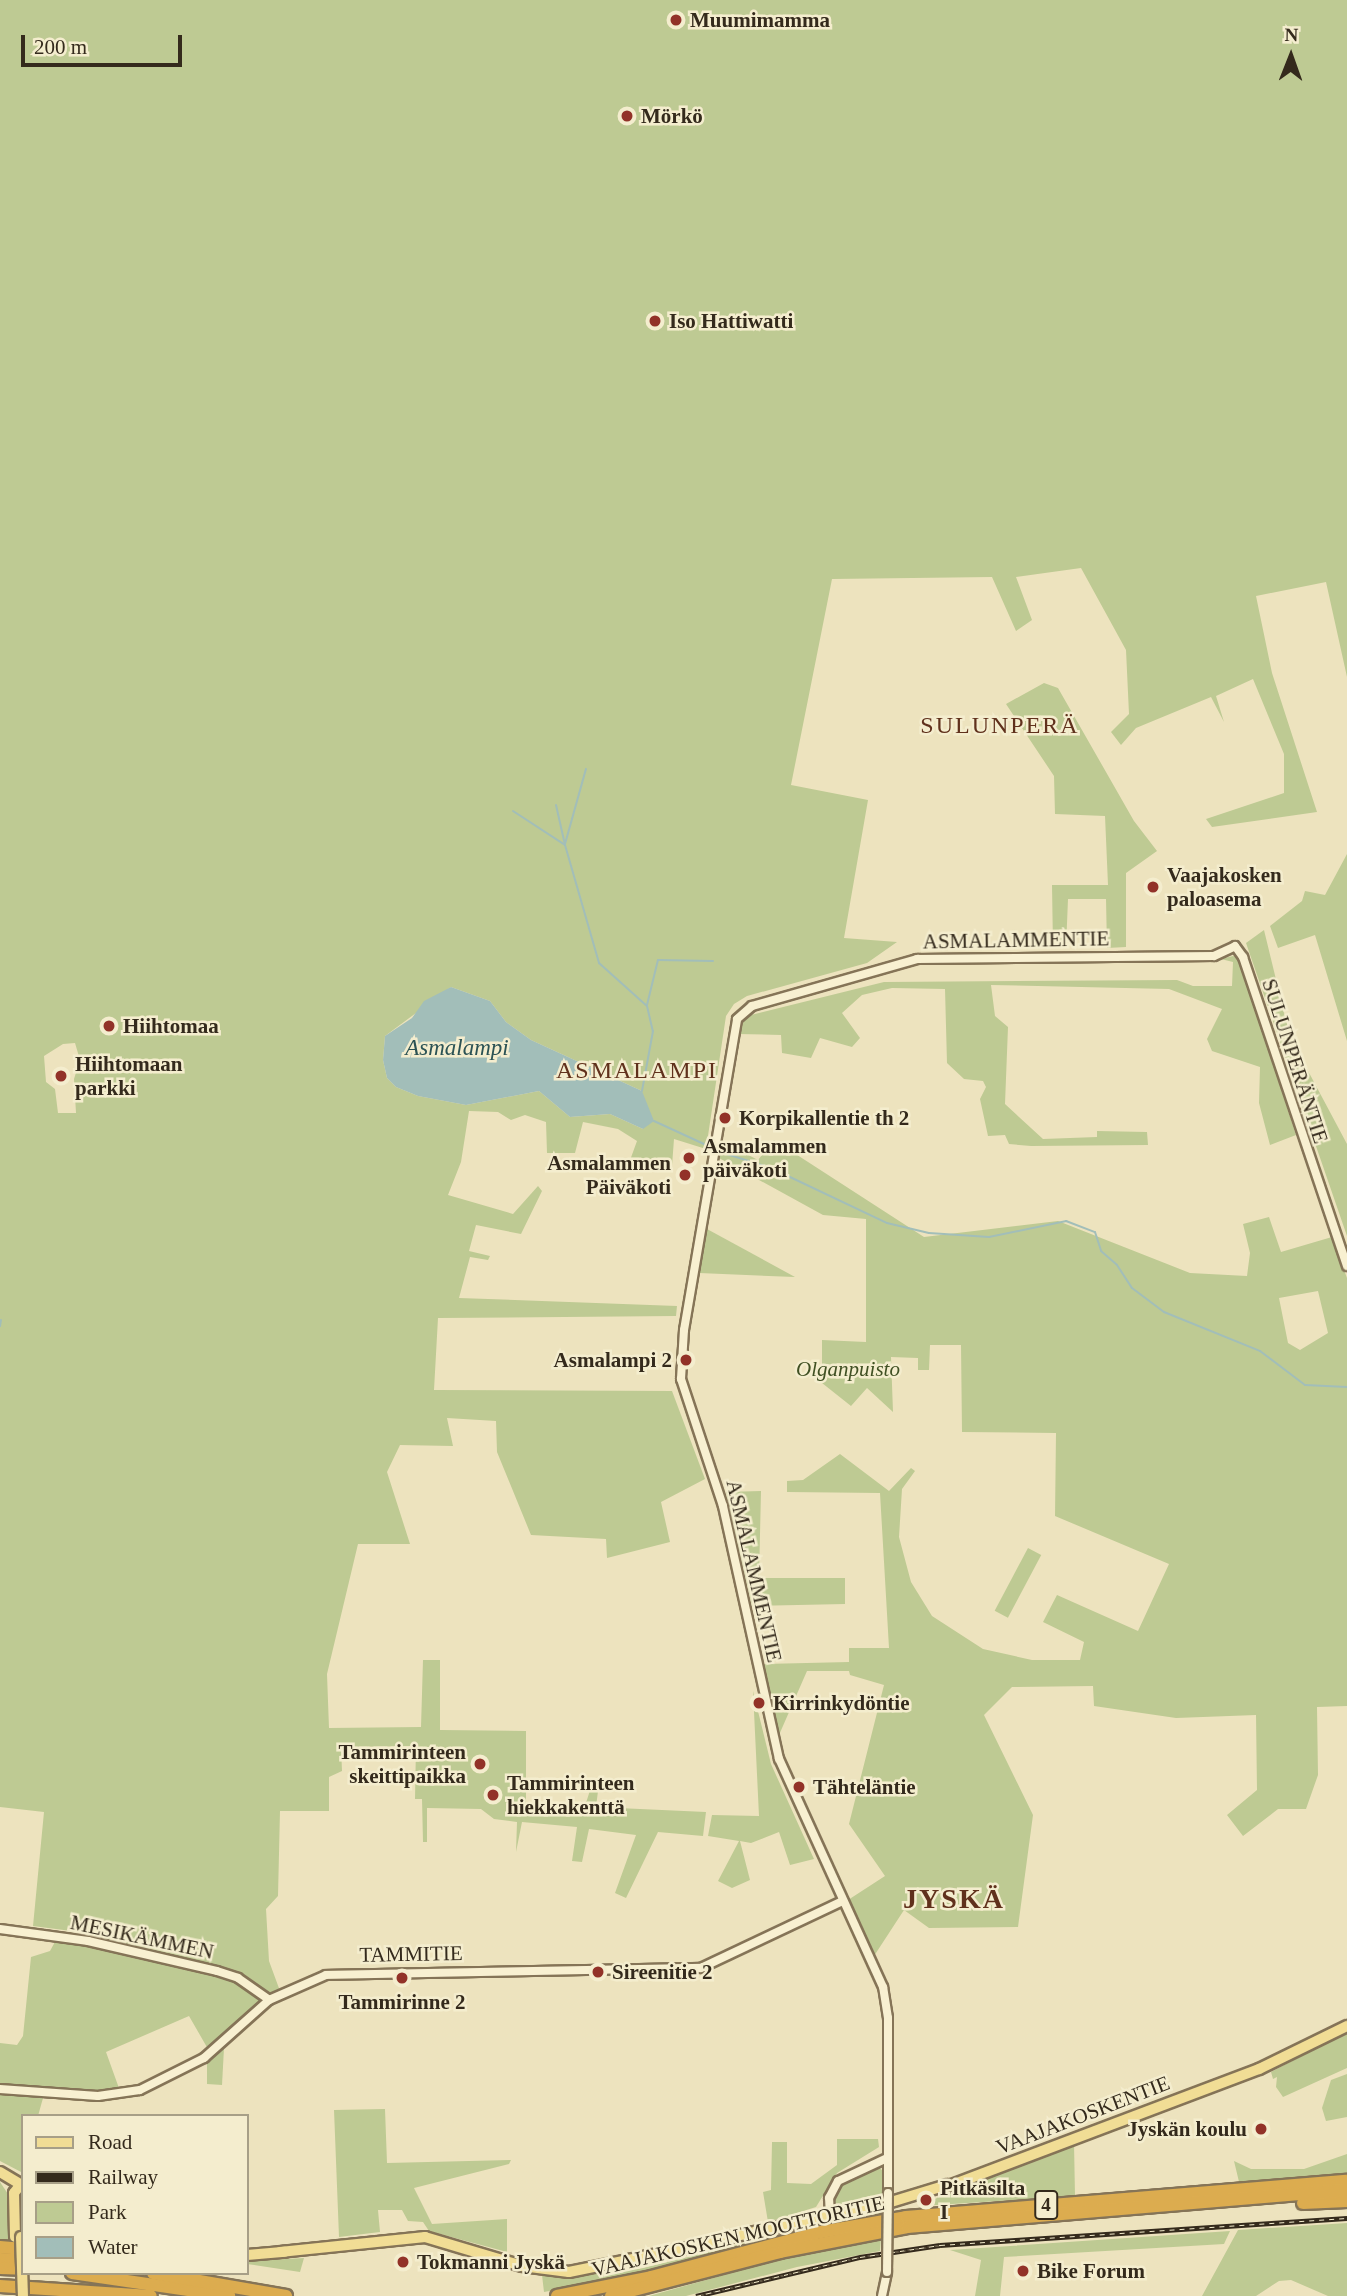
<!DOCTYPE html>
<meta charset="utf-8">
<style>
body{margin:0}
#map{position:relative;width:1347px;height:2296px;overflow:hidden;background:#ede3be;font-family:"Times New Roman",serif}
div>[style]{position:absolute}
.green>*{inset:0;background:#beca93;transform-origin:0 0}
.water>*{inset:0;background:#a2beb9}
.stream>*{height:2px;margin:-1px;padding:0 1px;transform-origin:1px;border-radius:1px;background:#a2beb9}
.roads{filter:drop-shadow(2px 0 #857457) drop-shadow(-2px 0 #857457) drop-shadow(0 2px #857457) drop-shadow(0 -2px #857457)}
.minor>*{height:8px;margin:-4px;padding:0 4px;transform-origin:4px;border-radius:4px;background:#f8f0d1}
.major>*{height:10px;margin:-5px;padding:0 5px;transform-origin:5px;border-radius:5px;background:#f1dd95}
.highway>*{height:12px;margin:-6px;padding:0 6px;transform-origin:6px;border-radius:6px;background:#dcac4f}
.rail>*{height:4.5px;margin-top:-2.25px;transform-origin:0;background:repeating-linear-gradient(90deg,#f4edce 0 5px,#342a1c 0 10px);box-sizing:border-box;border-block:2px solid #342a1c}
.bridges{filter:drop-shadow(2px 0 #857457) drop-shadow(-2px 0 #857457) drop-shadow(0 2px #857457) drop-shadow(0 -2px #857457)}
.minor-bridge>*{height:8px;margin:-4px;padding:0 4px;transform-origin:4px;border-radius:4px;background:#f8f0d1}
.major-bridge>*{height:10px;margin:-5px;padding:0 5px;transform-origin:5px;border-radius:5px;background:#f1dd95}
.dots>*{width:19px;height:19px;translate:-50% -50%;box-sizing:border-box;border:4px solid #f4edce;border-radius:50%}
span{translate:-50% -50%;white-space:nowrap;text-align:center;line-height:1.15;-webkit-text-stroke:5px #f4edce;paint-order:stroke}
.shield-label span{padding:2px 5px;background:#f4edce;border:2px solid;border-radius:5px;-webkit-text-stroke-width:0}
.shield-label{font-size:19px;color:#342a1c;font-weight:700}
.poi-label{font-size:21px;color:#342a1c;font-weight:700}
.left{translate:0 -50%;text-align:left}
.right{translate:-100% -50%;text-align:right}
.street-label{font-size:21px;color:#342a1c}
.park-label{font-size:21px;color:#405023;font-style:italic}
.water-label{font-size:23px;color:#2b5254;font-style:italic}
.quarter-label{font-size:24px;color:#60311c;letter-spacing:2px}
.district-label{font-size:28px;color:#60311c;font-weight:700;letter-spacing:2px}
.legend{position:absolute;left:21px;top:2114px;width:228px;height:161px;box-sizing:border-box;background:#f4edce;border:2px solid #a79f87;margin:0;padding:9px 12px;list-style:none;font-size:21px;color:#342a1c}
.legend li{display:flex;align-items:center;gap:14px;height:35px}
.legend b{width:35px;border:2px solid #a79f87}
.north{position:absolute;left:1256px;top:21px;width:70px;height:70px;-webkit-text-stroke:5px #f4edce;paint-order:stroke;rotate:1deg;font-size:19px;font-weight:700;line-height:28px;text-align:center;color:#342a1c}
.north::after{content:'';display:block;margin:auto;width:24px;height:32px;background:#342a1c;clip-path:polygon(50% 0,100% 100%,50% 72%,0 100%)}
.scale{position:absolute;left:21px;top:35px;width:161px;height:32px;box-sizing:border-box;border:4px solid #342a1c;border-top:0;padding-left:9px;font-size:21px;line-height:24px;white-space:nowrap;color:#342a1c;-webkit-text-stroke:5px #f4edce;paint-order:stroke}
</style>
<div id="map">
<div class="green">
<div style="clip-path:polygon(evenodd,0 0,1347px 0,1347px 677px,1326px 582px,1256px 596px,1272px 673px,1317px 812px,1212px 827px,1206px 819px,1284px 793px,1284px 754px,1253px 679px,1216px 696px,1224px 722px,1211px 697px,1136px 728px,1121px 745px,1111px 732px,1129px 714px,1126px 650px,1081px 568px,1016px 577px,1032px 620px,1016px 631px,992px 577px,832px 579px,791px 785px,868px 800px,844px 938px,897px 942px,867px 963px,747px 996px,734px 1004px,726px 1016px,706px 1149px,674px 1139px,672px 1166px,629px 1163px,637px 1141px,618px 1129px,583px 1122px,575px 1153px,547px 1153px,546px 1122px,525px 1115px,511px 1120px,498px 1112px,469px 1111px,461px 1162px,448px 1195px,513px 1214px,538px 1186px,542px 1191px,521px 1234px,476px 1225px,469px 1251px,490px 1256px,488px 1260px,470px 1257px,459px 1298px,677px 1306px,676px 1316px,438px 1318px,434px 1390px,672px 1391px,705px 1479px,661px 1502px,670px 1542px,607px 1558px,606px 1539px,531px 1535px,497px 1452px,496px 1421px,447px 1418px,453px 1446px,400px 1445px,387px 1472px,410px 1544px,358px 1544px,327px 1674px,329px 1728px,421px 1727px,423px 1660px,440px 1660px,440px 1730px,526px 1731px,526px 1804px,585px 1806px,593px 1781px,599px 1783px,596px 1807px,706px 1812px,703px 1836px,658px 1832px,626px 1898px,615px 1893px,636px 1835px,589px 1829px,582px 1862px,572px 1861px,577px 1827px,522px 1822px,516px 1852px,517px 1822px,494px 1819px,481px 1809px,427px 1808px,427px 1842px,423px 1842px,422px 1799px,415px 1799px,416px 1746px,341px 1747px,342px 1771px,329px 1777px,329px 1811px,280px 1811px,278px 1896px,266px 1909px,269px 1961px,280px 1991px,208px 2049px,189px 2016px,106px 2052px,120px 2091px,58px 2091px,43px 2098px,38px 2116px,23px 2116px,23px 2173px,0 2161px,0 2043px,17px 2045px,23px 2036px,31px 1957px,50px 1951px,56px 1940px,101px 1947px,102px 1935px,33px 1926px,44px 1812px,0 1807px,0 0,451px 987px,490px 1001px,506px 1022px,531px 1040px,642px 1091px,643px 1129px,610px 1114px,570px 1117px,539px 1091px,466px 1105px,418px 1096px,396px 1087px,387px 1078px,383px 1060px,385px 1036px,451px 987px,0 0,75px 1043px,80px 1060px,74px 1079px,76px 1113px,58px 1113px,55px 1089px,46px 1082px,44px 1056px,63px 1044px,75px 1043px)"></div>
<div style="clip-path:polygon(1044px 683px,1058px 688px,1134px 821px,1157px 851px,1126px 873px,1126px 947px,1107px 948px,1106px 899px,1068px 899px,1066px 948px,1053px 948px,1052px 885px,1108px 885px,1105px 816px,1055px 814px,1054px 776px,1006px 704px)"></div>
<div style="clip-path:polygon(1347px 854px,1347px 1041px,1315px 935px,1278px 948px,1270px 926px,1302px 901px,1305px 891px,1325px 895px)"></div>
<div style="clip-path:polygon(1264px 930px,1290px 1037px,1347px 1144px,1347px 1236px,1246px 943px)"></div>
<div style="clip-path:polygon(1233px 956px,1239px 958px,1296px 1135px,1270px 1145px,1259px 1103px,1260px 1067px,1212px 1051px,1207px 1039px,1222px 1009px,1169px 989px,991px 985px,995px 1016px,1008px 1027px,1005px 1104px,1043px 1139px,1097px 1137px,1097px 1131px,1147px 1132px,1148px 1145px,1031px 1146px,1009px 1144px,1005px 1135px,988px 1136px,980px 1099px,986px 1087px,983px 1081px,964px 1079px,947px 1063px,945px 989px,892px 988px,862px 995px,842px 1013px,860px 1038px,852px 1047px,820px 1038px,811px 1058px,782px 1053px,781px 1035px,737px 1034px,740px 1023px,751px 1015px,884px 982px,1177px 980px,1193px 986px,1232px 986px,1233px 962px,1221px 959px)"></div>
<div style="clip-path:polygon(evenodd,774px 1140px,924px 1237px,1058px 1221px,1190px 1273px,1247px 1276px,1250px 1253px,1243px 1224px,1269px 1217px,1281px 1252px,1332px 1237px,1347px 1278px,1347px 1706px,1317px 1707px,1318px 1775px,1306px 1809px,1278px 1809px,1243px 1836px,1227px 1815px,1257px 1790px,1256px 1715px,1176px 1718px,1094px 1706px,1093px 1686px,1012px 1687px,984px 1715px,1033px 1815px,1018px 1927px,929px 1928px,904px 1910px,874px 1956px,848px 1900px,885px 1876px,849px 1824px,884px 1685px,850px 1675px,849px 1671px,807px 1671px,779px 1735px,764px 1664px,849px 1662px,849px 1648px,889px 1648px,880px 1493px,787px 1492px,787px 1481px,803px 1480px,840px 1454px,889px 1491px,911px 1468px,915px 1471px,902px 1489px,899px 1537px,911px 1582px,932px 1616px,983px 1649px,1032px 1660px,1080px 1660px,1084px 1642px,1043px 1622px,1057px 1595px,1138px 1631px,1169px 1564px,1055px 1516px,1056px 1433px,962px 1432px,961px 1345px,930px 1345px,929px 1370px,918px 1370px,918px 1358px,891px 1357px,893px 1412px,867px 1388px,851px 1406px,822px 1383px,822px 1340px,866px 1342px,866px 1219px,823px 1215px,719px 1158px,721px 1141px,758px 1160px,774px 1140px,1318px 1291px,1328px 1333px,1300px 1350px,1288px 1343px,1279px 1298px,1318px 1291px)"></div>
<div style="clip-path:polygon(707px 1229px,795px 1277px,699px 1273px)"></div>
<div style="clip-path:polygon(761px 1491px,759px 1578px,845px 1578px,845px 1604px,752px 1606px,726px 1492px)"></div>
<div style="left:1028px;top:1548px;width:15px;height:71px;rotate:28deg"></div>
<div style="clip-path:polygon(753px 1691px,771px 1764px,814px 1859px,790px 1865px,779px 1832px,751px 1843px,740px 1841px,750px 1880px,732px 1888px,718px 1881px,739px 1841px,708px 1836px,712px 1815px,759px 1816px)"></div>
<div style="clip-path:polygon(1347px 2032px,1347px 2068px,1283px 2097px,1276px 2087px,1277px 2077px,1273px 2079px,1271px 2072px)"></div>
<div style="clip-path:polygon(224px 2048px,222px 2085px,207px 2084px,207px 2062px)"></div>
<div style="clip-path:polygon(1347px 2074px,1347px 2117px,1326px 2121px,1322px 2108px,1331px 2080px)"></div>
<div style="clip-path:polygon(385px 2109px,387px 2163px,511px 2160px,509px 2164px,414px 2188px,432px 2224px,507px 2219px,507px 2252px,429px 2231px,423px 2222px,408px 2221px,402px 2210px,378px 2210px,380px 2232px,339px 2237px,334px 2110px)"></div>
<div style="clip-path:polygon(837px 2139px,878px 2139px,879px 2147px,837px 2173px,816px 2207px,768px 2222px,763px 2192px,771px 2190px,772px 2142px,787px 2142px,787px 2183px,811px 2184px,837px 2165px)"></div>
<div style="clip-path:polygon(1074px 2143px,1075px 2196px,921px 2206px,961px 2186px)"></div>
<div style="clip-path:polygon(1347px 2154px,1347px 2174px,1240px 2186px,1234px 2161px,1251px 2169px,1304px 2169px)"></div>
<div style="clip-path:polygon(875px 2165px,882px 2170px,882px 2198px,848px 2206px,834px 2203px,841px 2183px)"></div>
<div style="clip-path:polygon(0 2182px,8px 2194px,10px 2244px,0 2243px)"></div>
<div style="clip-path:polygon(881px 2210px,880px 2216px,647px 2273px,544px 2292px,542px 2275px,639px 2269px)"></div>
<div style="clip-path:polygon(1347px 2223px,1347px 2296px,1328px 2296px,1291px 2280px,1279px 2281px,1256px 2296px,1202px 2296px,1238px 2230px)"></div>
<div style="clip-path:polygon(1230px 2231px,1224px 2244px,1004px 2257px,1000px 2296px,975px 2296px,981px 2260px,950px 2250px)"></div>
<div style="clip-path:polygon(881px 2237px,880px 2251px,797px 2267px,686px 2296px,649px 2296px,802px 2253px)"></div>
<div style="clip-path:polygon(304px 2258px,300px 2272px,247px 2264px,247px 2261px)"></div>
</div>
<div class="water">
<div style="clip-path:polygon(451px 987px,490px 1001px,506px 1022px,531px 1040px,642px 1091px,654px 1121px,643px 1129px,610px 1114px,570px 1117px,539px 1091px,466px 1105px,418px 1096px,396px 1087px,387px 1078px,383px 1060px,385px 1036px,412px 1018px,424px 1001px)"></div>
</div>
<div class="stream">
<div style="left:556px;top:805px;width:41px;rotate:77.3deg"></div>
<div style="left:513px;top:811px;width:62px;rotate:33.2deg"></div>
<div style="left:565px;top:845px;width:123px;rotate:73.9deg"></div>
<div style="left:599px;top:963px;width:64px;rotate:41.9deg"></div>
<div style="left:647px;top:1006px;width:26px;rotate:77deg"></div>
<div style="left:653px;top:1031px;width:61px;rotate:100.4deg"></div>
<div style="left:565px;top:844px;width:78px;rotate:-74.4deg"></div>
<div style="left:647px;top:1005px;width:46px;rotate:-76.3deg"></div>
<div style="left:658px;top:960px;width:55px;rotate:1deg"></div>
<div style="left:654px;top:1121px;width:55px;rotate:24.7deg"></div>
<div style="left:720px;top:1152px;width:53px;rotate:17.4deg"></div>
<div style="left:771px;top:1168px;width:128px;rotate:25.4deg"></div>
<div style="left:887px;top:1223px;width:43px;rotate:13.4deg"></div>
<div style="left:929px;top:1233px;width:60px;rotate:3.8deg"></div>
<div style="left:989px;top:1237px;width:79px;rotate:-11.7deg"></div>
<div style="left:1066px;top:1221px;width:31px;rotate:21deg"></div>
<div style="left:1095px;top:1232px;width:20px;rotate:72deg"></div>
<div style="left:1101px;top:1251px;width:21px;rotate:41deg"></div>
<div style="left:1117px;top:1265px;width:27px;rotate:57deg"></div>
<div style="left:1132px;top:1288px;width:40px;rotate:37deg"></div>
<div style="left:1164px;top:1312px;width:104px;rotate:22.1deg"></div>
<div style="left:1260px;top:1351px;width:56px;rotate:37.1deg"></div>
<div style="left:1305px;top:1385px;width:42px;rotate:2.7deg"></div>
<div style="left:0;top:1326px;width:6px;rotate:-81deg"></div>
</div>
<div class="roads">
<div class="minor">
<div style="left:0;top:1929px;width:89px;rotate:7.8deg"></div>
<div style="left:88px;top:1941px;width:132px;rotate:13.1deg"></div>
<div style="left:217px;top:1971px;width:22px;rotate:18deg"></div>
<div style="left:238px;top:1978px;width:38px;rotate:35deg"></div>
<div style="left:0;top:2089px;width:98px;rotate:4.1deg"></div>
<div style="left:98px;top:2096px;width:42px;rotate:-8.1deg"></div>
<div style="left:140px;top:2090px;width:72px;rotate:-26.6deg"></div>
<div style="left:204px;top:2058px;width:87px;rotate:-41.7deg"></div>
<div style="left:269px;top:2000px;width:62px;rotate:-23.7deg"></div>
<div style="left:326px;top:1975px;width:375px;rotate:-1.1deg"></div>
<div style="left:701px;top:1968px;width:157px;rotate:-25.3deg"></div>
<div style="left:888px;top:2193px;width:175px;rotate:-90deg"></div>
<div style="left:888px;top:2018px;width:31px;rotate:-99deg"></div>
<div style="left:883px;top:1987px;width:251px;rotate:-114.5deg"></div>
<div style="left:779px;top:1759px;width:259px;rotate:-102.5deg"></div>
<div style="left:723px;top:1506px;width:134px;rotate:-108.3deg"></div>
<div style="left:681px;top:1379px;width:49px;rotate:-86.5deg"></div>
<div style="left:684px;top:1330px;width:315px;rotate:-80.3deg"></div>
<div style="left:737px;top:1019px;width:20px;rotate:-41deg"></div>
<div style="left:752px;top:1006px;width:172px;rotate:-15.9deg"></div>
<div style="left:917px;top:959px;width:297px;rotate:-0.6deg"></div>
<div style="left:1214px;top:956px;width:23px;rotate:-25deg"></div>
<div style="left:1235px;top:946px;width:14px;rotate:54deg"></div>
<div style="left:1243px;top:957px;width:326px;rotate:71.4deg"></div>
<div style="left:830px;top:2216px;width:18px;rotate:-93deg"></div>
<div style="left:829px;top:2198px;width:19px;rotate:-62deg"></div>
<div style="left:838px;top:2181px;width:54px;rotate:-25.1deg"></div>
<div style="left:882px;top:2296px;width:25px;rotate:-78deg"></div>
</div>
<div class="major">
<div style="left:0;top:2172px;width:27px;rotate:31deg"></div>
<div style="left:944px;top:2188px;width:337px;rotate:-20.7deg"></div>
<div style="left:1259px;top:2069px;width:98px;rotate:-26deg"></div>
<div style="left:15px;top:2237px;width:44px;rotate:-91.3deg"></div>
<div style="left:14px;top:2193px;width:11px;rotate:-52deg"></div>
<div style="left:694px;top:2245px;width:191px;rotate:-12.1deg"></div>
<div style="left:881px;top:2205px;width:69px;rotate:-16.9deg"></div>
<div style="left:280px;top:2252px;width:146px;rotate:-5.9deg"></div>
<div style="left:425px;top:2237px;width:101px;rotate:16.6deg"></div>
<div style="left:522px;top:2266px;width:47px;rotate:7.3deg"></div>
<div style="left:569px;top:2272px;width:131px;rotate:-11.5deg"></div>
<div style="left:247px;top:2255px;width:38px;rotate:-5deg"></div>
</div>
<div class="highway">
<div style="left:1303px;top:2203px;width:44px;rotate:-2.6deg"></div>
<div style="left:0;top:2247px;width:23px;rotate:5deg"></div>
<div style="left:0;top:2259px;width:23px;rotate:2deg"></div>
<div style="left:0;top:2268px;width:23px;rotate:2deg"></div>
<div style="left:72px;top:2273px;width:159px;rotate:8.3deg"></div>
<div style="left:153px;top:2273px;width:135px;rotate:9.8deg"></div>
<div style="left:0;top:2286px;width:151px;rotate:3.8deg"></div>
<div style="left:557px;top:2296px;width:96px;rotate:-11.4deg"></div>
<div style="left:651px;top:2277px;width:176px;rotate:-14.8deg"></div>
<div style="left:821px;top:2232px;width:86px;rotate:-10deg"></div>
<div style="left:906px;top:2217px;width:442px;rotate:-4.7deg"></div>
<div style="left:611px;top:2296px;width:175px;rotate:-14.6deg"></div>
<div style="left:780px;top:2252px;width:129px;rotate:-11.1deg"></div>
<div style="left:907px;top:2227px;width:442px;rotate:-4.8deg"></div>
</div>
</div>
<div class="rail">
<div style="left:696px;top:2296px;width:169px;rotate:-13.4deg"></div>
<div style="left:860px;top:2257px;width:81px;rotate:-8.5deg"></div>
<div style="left:940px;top:2245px;width:408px;rotate:-3.8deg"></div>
</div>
<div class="bridges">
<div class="minor-bridge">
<div style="left:887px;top:2272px;width:79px;rotate:-89.3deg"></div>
</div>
<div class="major-bridge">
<div style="left:21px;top:2237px;width:59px;rotate:88.1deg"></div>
</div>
</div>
<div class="dots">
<div style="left:676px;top:20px;background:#923228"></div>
<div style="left:627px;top:116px;background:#923228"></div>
<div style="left:655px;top:321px;background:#923228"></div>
<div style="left:1153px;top:887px;background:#923228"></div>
<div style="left:109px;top:1026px;background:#923228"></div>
<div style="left:61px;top:1076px;background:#923228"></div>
<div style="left:725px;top:1118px;background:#923228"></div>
<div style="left:689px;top:1158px;background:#923228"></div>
<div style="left:685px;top:1175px;background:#923228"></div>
<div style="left:686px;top:1360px;background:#923228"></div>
<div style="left:759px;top:1703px;background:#923228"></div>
<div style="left:480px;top:1764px;background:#923228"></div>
<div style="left:799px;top:1787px;background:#923228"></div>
<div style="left:493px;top:1795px;background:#923228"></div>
<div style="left:598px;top:1972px;background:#923228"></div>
<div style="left:402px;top:1978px;background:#923228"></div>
<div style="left:1261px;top:2129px;background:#923228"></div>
<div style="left:926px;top:2200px;background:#923228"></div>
<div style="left:403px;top:2262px;background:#923228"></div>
<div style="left:1023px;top:2271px;background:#923228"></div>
</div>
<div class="shield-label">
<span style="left:1046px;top:2205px">4</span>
</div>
<div class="poi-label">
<span class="left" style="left:690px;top:20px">Muumimamma</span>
<span class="left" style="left:641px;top:116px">Mörkö</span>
<span class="left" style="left:669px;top:321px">Iso Hattiwatti</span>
<span class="left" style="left:1167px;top:887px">Vaajakosken<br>paloasema</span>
<span class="left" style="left:123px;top:1026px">Hiihtomaa</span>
<span class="left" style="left:75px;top:1076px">Hiihtomaan<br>parkki</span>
<span class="left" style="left:739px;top:1118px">Korpikallentie th 2</span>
<span class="left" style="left:703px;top:1158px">Asmalammen<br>päiväkoti</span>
<span class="right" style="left:671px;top:1175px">Asmalammen<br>Päiväkoti</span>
<span class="right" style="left:672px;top:1360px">Asmalampi 2</span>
<span class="left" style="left:773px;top:1703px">Kirrinkydöntie</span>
<span class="right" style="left:466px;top:1764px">Tammirinteen<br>skeittipaikka</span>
<span class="left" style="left:507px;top:1795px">Tammirinteen<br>hiekkakenttä</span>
<span class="left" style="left:813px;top:1787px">Tähteläntie</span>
<span class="left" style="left:612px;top:1972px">Sireenitie 2</span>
<span style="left:402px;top:2002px">Tammirinne 2</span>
<span class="right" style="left:1247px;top:2129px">Jyskän koulu</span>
<span class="left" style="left:940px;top:2200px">Pitkäsilta<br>I</span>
<span class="left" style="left:417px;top:2262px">Tokmanni Jyskä</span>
<span class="left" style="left:1037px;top:2271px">Bike Forum</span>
</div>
<div class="street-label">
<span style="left:1016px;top:940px;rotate:-1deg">ASMALAMMENTIE</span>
<span style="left:1295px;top:1061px;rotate:72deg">SULUNPERÄNTIE</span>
<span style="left:754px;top:1571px;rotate:77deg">ASMALAMMENTIE</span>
<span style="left:142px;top:1937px;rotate:12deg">MESIKÄMMEN</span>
<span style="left:411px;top:1954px;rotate:-1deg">TAMMITIE</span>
<span style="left:1083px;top:2115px;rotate:-21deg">VAAJAKOSKENTIE</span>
<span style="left:738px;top:2236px;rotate:-13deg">VAAJAKOSKEN MOOTTORITIE</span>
</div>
<div class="park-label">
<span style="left:848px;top:1369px">Olganpuisto</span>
</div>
<div class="water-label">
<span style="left:457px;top:1048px">Asmalampi</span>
</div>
<div class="quarter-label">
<span style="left:1000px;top:726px">SULUNPERÄ</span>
<span style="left:637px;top:1071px">ASMALAMPI</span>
</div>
<div class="district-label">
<span style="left:954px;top:1899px">JYSKÄ</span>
</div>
<ul class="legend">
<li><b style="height:9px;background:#f1dd95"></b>Road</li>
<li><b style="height:9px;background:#342a1c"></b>Railway</li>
<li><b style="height:19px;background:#beca93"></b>Park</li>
<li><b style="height:19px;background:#a2beb9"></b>Water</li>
</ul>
<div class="north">N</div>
<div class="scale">200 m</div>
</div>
